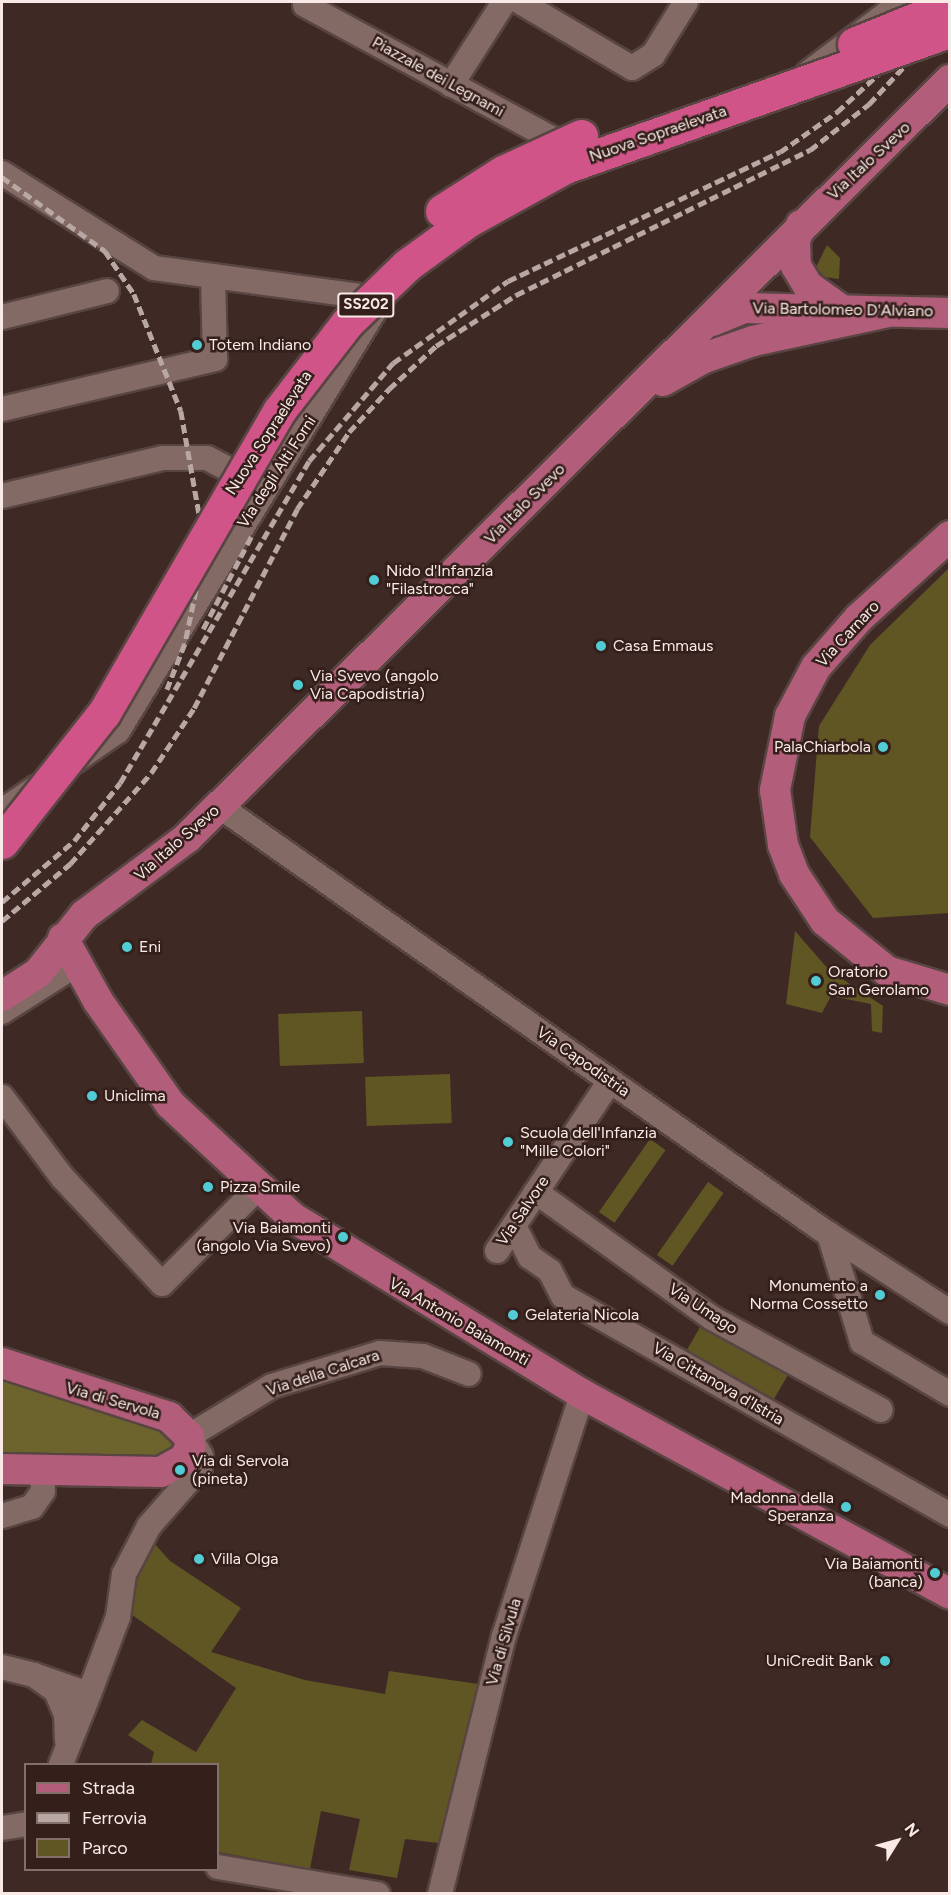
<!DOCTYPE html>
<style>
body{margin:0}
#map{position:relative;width:951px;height:1895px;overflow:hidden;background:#3f2925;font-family:Figtree,sans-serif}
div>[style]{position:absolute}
.green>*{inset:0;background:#5f5623;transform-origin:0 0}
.forest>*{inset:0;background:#6c632d}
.roads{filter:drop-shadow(2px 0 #584542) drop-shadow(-2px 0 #584542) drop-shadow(0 2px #584542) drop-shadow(0 -2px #584542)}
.minor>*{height:24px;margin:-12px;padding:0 12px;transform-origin:12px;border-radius:12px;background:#846a65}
.major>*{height:30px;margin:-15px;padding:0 15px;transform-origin:15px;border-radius:15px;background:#b25d7a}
.rail>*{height:4.5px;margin-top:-2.25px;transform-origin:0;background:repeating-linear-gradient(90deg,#b8a7a3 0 9px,transparent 0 13.5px)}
.bridges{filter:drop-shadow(2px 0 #584542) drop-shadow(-2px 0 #584542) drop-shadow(0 2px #584542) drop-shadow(0 -2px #584542)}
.highway-bridge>*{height:33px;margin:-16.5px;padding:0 16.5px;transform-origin:16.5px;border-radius:16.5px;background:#d05488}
.dots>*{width:16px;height:16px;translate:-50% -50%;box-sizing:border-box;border:3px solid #341f1b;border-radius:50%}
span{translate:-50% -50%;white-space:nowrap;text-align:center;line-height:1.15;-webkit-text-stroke:5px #341f1b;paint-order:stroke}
.shield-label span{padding:2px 4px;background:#341f1b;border:2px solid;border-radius:4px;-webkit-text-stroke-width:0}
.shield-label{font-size:15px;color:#f9eae7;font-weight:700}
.street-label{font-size:16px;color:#f9eae7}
.poi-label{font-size:16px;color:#f9eae7}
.left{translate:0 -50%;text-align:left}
.right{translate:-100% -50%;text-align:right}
.frame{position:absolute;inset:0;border:3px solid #f9eae7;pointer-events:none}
.legend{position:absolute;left:24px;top:1763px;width:195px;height:108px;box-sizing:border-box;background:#341f1b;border:2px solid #83706d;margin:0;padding:8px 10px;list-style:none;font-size:18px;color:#f9eae7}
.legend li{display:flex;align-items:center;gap:12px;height:30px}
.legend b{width:30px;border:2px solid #83706d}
.north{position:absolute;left:867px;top:1811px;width:60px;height:60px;-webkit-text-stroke:4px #341f1b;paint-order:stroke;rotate:53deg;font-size:16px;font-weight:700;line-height:24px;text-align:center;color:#f9eae7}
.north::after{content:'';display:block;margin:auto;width:21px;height:27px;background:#f9eae7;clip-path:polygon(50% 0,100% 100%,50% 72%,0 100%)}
</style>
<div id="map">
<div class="green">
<div style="clip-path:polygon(827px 245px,840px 258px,839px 279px,824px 277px,816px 267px)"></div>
<div style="clip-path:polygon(949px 568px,949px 913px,873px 918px,810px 837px,819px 726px,870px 645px)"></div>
<div style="clip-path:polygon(795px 931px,829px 970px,883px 1006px,882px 1033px,872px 1031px,871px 1004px,831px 996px,822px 1013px,786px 1004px)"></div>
<div style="left:362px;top:1011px;width:52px;height:84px;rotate:88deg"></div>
<div style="left:450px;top:1074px;width:49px;height:85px;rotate:88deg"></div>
<div style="left:650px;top:1139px;width:19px;height:89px;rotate:35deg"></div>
<div style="left:708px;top:1182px;width:19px;height:89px;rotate:35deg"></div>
<div style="left:703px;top:1322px;width:100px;height:37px;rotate:30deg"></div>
<div style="clip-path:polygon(152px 1541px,170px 1561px,241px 1608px,211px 1652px,305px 1680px,385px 1694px,389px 1671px,478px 1684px,446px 1844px,405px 1839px,397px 1878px,349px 1870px,360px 1819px,321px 1811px,310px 1869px,218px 1852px,218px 1764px,151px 1764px,154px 1752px,128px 1735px,142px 1720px,196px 1752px,236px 1688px,128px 1612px,134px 1581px)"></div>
</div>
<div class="forest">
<div style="clip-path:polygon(2px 1373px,166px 1426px,178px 1441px,169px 1458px,2px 1459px)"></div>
</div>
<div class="roads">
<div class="minor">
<div style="left:520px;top:2px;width:130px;rotate:30.5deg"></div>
<div style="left:632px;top:68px;width:25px;rotate:-32deg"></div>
<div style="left:653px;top:55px;width:62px;rotate:-58.1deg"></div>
<div style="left:305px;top:5px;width:302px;rotate:28.4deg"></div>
<div style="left:808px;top:73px;width:118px;rotate:-37.1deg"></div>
<div style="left:451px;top:85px;width:98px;rotate:-57.4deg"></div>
<div style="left:2px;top:173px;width:179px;rotate:32deg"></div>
<div style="left:154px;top:268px;width:230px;rotate:7.7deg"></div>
<div style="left:2px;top:317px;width:108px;rotate:-13.9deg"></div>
<div style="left:2px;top:409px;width:219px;rotate:-13.2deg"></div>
<div style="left:215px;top:359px;width:83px;rotate:-91.4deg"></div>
<div style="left:2px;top:496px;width:165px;rotate:-13.3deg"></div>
<div style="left:163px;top:458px;width:44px"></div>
<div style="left:207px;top:458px;width:54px;rotate:27.5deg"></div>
<div style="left:75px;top:761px;width:52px;rotate:-34.9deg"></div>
<div style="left:118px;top:731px;width:498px;rotate:-58.6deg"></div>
<div style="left:219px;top:806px;width:736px;rotate:35.09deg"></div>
<div style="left:821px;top:1229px;width:153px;rotate:32.8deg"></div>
<div style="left:2px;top:811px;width:42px;rotate:-34.4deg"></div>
<div style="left:2px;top:1012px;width:89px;rotate:-32.6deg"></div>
<div style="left:2px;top:1097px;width:100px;rotate:53.1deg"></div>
<div style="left:62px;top:1177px;width:146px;rotate:46.9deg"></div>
<div style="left:162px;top:1284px;width:134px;rotate:-45deg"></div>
<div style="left:536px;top:1192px;width:216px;rotate:35.6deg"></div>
<div style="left:712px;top:1318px;width:192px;rotate:28.6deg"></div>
<div style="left:514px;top:1226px;width:35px;rotate:63deg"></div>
<div style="left:530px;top:1257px;width:24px;rotate:35deg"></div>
<div style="left:550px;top:1271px;width:28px;rotate:63deg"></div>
<div style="left:563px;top:1296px;width:445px;rotate:29.5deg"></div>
<div style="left:829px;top:1234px;width:113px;rotate:73deg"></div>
<div style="left:862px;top:1342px;width:102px;rotate:30.6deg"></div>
<div style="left:497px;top:1251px;width:204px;rotate:-56.4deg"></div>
<div style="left:2px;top:1516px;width:31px;rotate:-17deg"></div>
<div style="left:32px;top:1507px;width:19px;rotate:-55deg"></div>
<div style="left:43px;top:1491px;width:20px;rotate:-93deg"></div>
<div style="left:2px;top:1667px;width:33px;rotate:14deg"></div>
<div style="left:34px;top:1675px;width:27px;rotate:36deg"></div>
<div style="left:56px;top:1691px;width:25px;rotate:67deg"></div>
<div style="left:66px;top:1714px;width:26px;rotate:88deg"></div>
<div style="left:34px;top:1675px;width:58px;rotate:19.1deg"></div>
<div style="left:89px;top:1694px;width:75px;rotate:111.8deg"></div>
<div style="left:89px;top:1694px;width:82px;rotate:-69.4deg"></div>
<div style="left:118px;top:1617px;width:43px;rotate:-82.1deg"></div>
<div style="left:124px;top:1574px;width:54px;rotate:-62.5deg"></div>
<div style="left:149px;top:1526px;width:77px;rotate:-48.7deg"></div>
<div style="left:200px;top:1468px;width:12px;rotate:-85deg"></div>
<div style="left:201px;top:1456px;width:23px;rotate:-121deg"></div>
<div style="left:189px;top:1436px;width:97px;rotate:-31.1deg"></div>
<div style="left:272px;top:1386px;width:113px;rotate:-17deg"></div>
<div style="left:380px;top:1353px;width:43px;rotate:4deg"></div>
<div style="left:423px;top:1356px;width:49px;rotate:21.4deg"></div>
<div style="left:2px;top:1828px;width:24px;rotate:-9deg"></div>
<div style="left:218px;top:1867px;width:162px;rotate:9.6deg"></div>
<div style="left:440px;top:1894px;width:266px;rotate:-76.1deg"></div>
<div style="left:504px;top:1636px;width:254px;rotate:-72.1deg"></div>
</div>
<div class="major">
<div style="left:801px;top:225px;width:17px;rotate:111deg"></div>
<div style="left:795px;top:241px;width:25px;rotate:88deg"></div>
<div style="left:796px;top:266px;width:23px;rotate:59deg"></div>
<div style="left:808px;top:286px;width:43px;rotate:35.5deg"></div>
<div style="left:712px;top:321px;width:35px;rotate:-22deg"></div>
<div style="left:745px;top:308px;width:205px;rotate:1.4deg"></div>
<div style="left:663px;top:381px;width:47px;rotate:-29.3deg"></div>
<div style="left:704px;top:358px;width:52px;rotate:-19.1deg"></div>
<div style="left:753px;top:341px;width:138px;rotate:-12.1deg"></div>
<div style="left:950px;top:536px;width:122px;rotate:138deg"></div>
<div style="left:859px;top:618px;width:65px;rotate:131.3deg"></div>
<div style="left:816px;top:667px;width:55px;rotate:118deg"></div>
<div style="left:790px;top:716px;width:76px;rotate:101.5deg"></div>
<div style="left:775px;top:790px;width:56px;rotate:81.7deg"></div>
<div style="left:783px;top:845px;width:31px;rotate:69deg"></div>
<div style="left:794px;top:874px;width:56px;rotate:56.6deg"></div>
<div style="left:825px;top:921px;width:80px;rotate:38.9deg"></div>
<div style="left:887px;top:971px;width:66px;rotate:16.8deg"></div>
<div style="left:63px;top:938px;width:72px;rotate:60.9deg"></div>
<div style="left:98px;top:1001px;width:126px;rotate:55deg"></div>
<div style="left:170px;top:1104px;width:166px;rotate:42.8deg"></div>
<div style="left:292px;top:1217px;width:340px;rotate:31.4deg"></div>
<div style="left:582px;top:1394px;width:419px;rotate:28.5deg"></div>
<div style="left:2px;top:996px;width:43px;rotate:-32.6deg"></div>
<div style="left:38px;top:973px;width:74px;rotate:-51.6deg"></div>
<div style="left:84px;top:915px;width:129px;rotate:-36.8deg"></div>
<div style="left:187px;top:838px;width:1076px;rotate:-44.81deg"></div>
<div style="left:2px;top:1363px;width:176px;rotate:17.9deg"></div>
<div style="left:169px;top:1417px;width:28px;rotate:44deg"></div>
<div style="left:189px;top:1436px;width:12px;rotate:85deg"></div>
<div style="left:190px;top:1448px;width:13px;rotate:119deg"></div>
<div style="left:184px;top:1459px;width:26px;rotate:151deg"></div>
<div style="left:161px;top:1472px;width:159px;rotate:-178.9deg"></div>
</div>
</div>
<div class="rail">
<div style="left:2px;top:177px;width:127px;rotate:35.7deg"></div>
<div style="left:105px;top:251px;width:52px;rotate:56deg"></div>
<div style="left:134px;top:294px;width:126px;rotate:68.1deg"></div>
<div style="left:181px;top:411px;width:115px;rotate:80deg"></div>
<div style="left:201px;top:524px;width:53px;rotate:92.2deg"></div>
<div style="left:199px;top:577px;width:68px;rotate:101.8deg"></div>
<div style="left:185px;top:644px;width:49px;rotate:111.4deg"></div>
<div style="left:203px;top:629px;width:106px;rotate:-62.5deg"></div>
<div style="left:2px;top:902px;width:94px;rotate:-40.3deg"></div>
<div style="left:74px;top:841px;width:74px;rotate:-51.6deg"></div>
<div style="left:120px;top:783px;width:373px;rotate:-59.6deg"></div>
<div style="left:309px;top:461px;width:129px;rotate:-49.4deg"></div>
<div style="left:393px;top:363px;width:141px;rotate:-35.5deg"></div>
<div style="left:508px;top:281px;width:301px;rotate:-25.4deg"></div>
<div style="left:780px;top:152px;width:70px;rotate:-35.1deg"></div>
<div style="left:837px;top:112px;width:64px;rotate:-42.5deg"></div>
<div style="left:2px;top:921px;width:89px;rotate:-40deg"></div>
<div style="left:70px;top:864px;width:122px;rotate:-48.3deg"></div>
<div style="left:151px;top:773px;width:78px;rotate:-56.5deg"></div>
<div style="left:194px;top:708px;width:224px;rotate:-62.6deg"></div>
<div style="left:297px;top:509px;width:93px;rotate:-56deg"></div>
<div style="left:349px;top:432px;width:59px;rotate:-47.1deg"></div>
<div style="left:389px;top:389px;width:64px;rotate:-42.5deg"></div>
<div style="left:436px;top:346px;width:95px;rotate:-32.5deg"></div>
<div style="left:516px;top:295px;width:328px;rotate:-26.3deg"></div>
<div style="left:810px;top:150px;width:75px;rotate:-37.9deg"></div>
<div style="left:869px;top:104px;width:119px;rotate:-47deg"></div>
</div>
<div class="bridges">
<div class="highway-bridge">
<div style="left:854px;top:44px;width:104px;rotate:-22.1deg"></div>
<div style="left:442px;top:211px;width:72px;rotate:-32.6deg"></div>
<div style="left:503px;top:172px;width:86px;rotate:-24.8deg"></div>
<div style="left:2px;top:842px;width:164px;rotate:-51.7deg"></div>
<div style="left:104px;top:713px;width:349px;rotate:-59.9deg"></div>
<div style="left:279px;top:411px;width:111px;rotate:-52.3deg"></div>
<div style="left:347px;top:323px;width:83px;rotate:-44deg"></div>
<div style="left:407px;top:265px;width:77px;rotate:-36deg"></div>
<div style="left:469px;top:220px;width:110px;rotate:-28.9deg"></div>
<div style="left:565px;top:167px;width:408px;rotate:-19.5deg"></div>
</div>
</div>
<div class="dots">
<div style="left:197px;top:345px;background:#51ccd4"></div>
<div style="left:374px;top:580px;background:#51ccd4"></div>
<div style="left:601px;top:646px;background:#51ccd4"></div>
<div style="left:298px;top:685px;background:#51ccd4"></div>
<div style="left:883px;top:747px;background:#51ccd4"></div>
<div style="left:127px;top:947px;background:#51ccd4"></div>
<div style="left:816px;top:981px;background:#51ccd4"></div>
<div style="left:92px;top:1096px;background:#51ccd4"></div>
<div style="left:508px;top:1142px;background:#51ccd4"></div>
<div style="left:208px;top:1187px;background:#51ccd4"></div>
<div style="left:343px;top:1237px;background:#51ccd4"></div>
<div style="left:880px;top:1295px;background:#51ccd4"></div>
<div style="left:513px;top:1315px;background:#51ccd4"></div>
<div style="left:180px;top:1470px;background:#51ccd4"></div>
<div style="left:846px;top:1507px;background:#51ccd4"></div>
<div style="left:199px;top:1559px;background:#51ccd4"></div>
<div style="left:935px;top:1573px;background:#51ccd4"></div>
<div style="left:885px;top:1661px;background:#51ccd4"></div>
</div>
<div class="shield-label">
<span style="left:366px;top:305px">SS202</span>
</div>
<div class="street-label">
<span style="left:438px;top:77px;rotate:29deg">Piazzale dei Legnami</span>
<span style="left:658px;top:134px;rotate:-19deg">Nuova Sopraelevata</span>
<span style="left:869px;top:161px;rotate:-43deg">Via Italo Svevo</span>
<span style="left:843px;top:310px;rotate:1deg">Via Bartolomeo D'Alviano</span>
<span style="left:269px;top:433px;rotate:-57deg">Nuova Sopraelevata</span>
<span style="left:277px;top:472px;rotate:-57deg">Via degli Alti Forni</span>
<span style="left:525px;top:504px;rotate:-45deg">Via Italo Svevo</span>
<span style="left:848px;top:634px;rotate:-47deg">Via Carnaro</span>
<span style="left:177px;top:843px;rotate:-41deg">Via Italo Svevo</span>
<span style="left:583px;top:1062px;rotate:35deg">Via Capodistria</span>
<span style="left:523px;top:1211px;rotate:-56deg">Via Salvore</span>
<span style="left:703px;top:1309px;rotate:33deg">Via Umago</span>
<span style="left:459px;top:1322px;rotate:30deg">Via Antonio Baiamonti</span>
<span style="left:323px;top:1373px;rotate:-18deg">Via della Calcara</span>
<span style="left:718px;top:1384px;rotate:30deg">Via Cittanova d'Istria</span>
<span style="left:113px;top:1401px;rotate:16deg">Via di Servola</span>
<span style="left:504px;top:1642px;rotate:-74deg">Via di Silvula</span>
</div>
<div class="poi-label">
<span class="left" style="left:209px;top:345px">Totem Indiano</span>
<span class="left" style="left:386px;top:580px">Nido d'Infanzia<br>"Filastrocca"</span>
<span class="left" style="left:613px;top:646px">Casa Emmaus</span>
<span class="left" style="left:310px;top:685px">Via Svevo (angolo<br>Via Capodistria)</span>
<span class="right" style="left:871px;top:747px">PalaChiarbola</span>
<span class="left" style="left:139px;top:947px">Eni</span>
<span class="left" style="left:828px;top:981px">Oratorio<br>San Gerolamo</span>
<span class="left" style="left:104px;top:1096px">Uniclima</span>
<span class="left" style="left:520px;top:1142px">Scuola dell'Infanzia<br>"Mille Colori"</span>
<span class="left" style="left:220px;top:1187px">Pizza Smile</span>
<span class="right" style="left:331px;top:1237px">Via Baiamonti<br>(angolo Via Svevo)</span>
<span class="right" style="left:868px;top:1295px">Monumento a<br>Norma Cossetto</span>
<span class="left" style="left:525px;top:1315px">Gelateria Nicola</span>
<span class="left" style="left:192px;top:1470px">Via di Servola<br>(pineta)</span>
<span class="right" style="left:834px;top:1507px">Madonna della<br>Speranza</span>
<span class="left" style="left:211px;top:1559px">Villa Olga</span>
<span class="right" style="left:923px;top:1573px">Via Baiamonti<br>(banca)</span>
<span class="right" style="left:873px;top:1661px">UniCredit Bank</span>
</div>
<div class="frame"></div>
<ul class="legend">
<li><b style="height:8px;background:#b25d7a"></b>Strada</li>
<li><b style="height:8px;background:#b8a7a3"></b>Ferrovia</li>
<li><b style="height:16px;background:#5f5623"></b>Parco</li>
</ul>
<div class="north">N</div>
</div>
